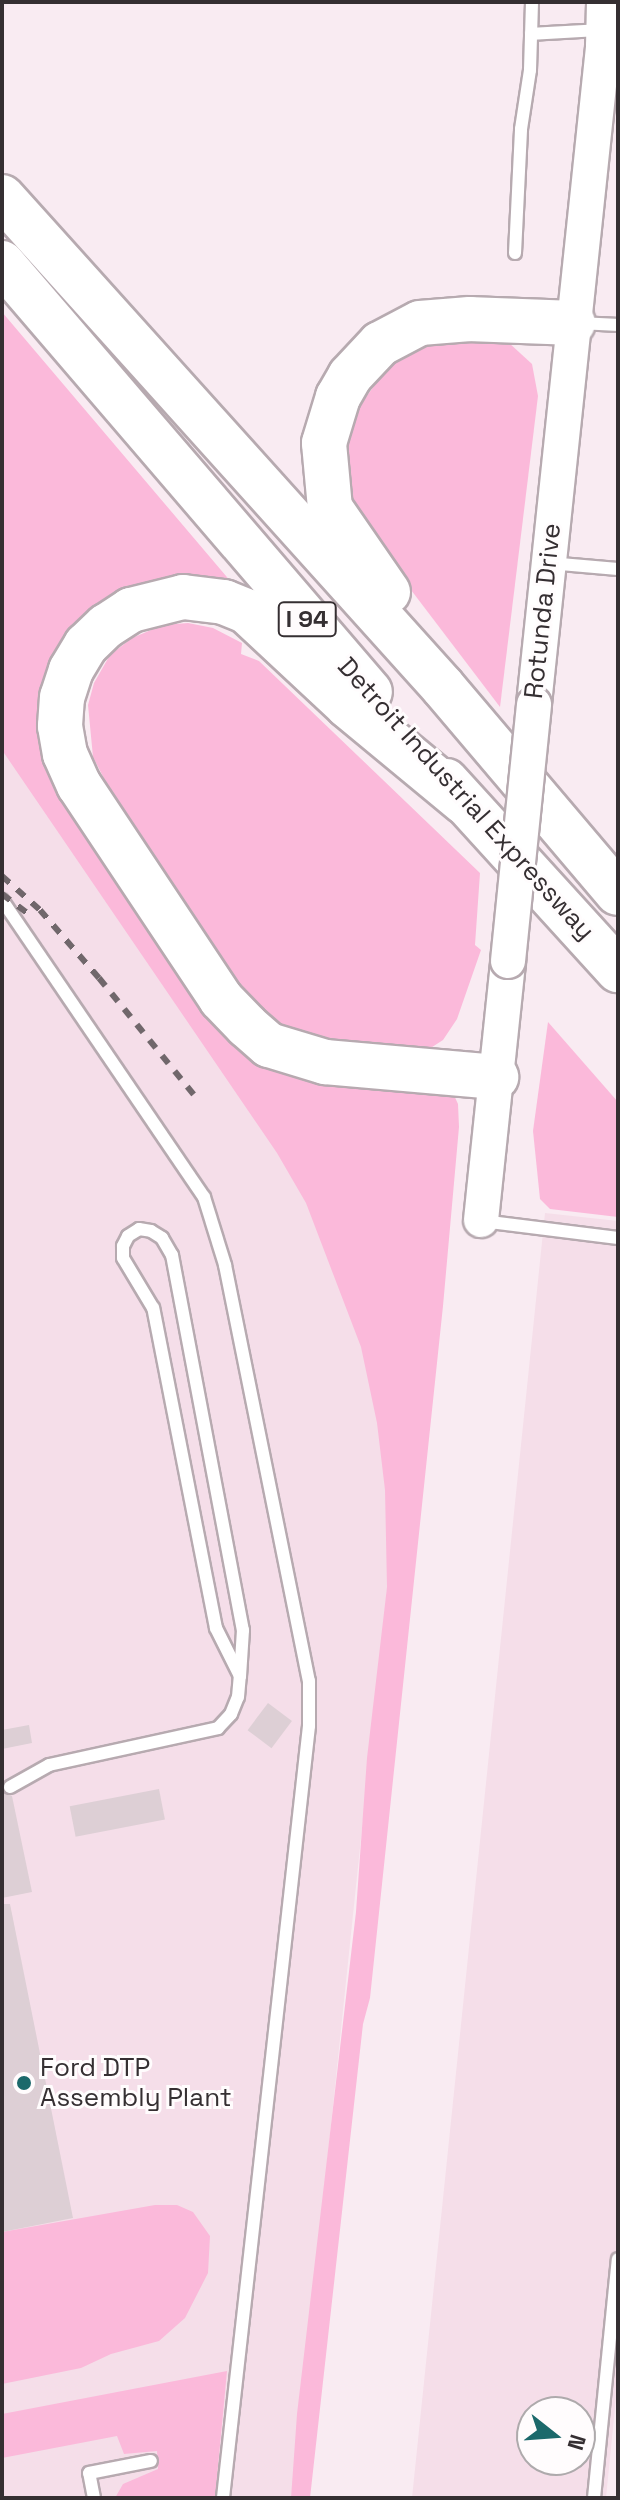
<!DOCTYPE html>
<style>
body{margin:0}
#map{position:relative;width:620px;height:2500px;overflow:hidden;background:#f9ebf2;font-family:"Space Grotesk",sans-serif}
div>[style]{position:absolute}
.built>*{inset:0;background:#f5dee9}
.green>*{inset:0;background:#fbb9da}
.building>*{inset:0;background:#ddcfd5;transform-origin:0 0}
.roads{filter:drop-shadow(2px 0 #b7aab0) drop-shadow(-2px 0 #b7aab0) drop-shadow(0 2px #b7aab0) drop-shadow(0 -2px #b7aab0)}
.lane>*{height:12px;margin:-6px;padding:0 6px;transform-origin:6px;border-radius:6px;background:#fff}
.secondary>*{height:34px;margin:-17px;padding:0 17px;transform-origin:17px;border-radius:17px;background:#fff}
.highway>*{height:44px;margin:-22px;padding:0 22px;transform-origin:22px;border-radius:22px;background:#fff}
.rail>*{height:6px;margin-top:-3px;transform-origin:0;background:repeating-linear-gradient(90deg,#70676b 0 10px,transparent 0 20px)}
.bridges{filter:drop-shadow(2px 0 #b7aab0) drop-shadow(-2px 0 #b7aab0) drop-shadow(0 2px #b7aab0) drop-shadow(0 -2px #b7aab0)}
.secondary-bridge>*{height:34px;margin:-17px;padding:0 17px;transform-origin:17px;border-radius:17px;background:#fff}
.dots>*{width:22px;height:22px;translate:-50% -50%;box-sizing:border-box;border:4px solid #fffcfd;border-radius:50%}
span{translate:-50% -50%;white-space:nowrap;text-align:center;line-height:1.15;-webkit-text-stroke:6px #fffcfd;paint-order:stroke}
.shield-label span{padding:2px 6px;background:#fffcfd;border:2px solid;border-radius:6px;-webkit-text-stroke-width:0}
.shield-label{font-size:24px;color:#352f32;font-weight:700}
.street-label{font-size:26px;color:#352f32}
.poi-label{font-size:26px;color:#352f32}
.left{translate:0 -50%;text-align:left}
.frame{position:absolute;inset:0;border:4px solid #352f32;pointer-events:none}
.north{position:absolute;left:516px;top:2396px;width:80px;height:80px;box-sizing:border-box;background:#fffcfd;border:2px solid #aeaaac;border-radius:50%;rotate:107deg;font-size:22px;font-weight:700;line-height:32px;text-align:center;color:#352f32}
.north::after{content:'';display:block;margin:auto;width:28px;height:36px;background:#1c696b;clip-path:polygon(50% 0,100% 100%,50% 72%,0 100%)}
</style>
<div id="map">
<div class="built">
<div style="clip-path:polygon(2px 740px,438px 1102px,292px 2498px,2px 2498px)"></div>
<div style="clip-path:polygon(evenodd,545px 1213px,618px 1221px,618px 2378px,606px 2498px,412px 2498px,545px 1213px,532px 2412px,580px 2412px,580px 2460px,532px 2460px,532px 2412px)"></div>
</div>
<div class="green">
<div style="clip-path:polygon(2px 312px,243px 596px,194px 584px,50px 687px,204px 1009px,453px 1093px,458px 1104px,459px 1127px,443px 1306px,370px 1998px,363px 2024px,310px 2498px,291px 2498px,297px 2414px,356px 1912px,367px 1758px,387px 1587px,385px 1490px,377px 1423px,361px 1347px,306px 1203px,277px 1153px,2px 750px)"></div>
<div style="clip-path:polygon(462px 336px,508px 342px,532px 364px,538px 396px,500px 707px,389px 561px,357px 513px,345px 468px,347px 439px,354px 413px,392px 362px,414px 349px)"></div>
<div style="clip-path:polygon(188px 623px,213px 628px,242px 643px,241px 654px,259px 661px,480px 873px,475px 945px,481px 950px,457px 1019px,443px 1040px,426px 1051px,299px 1039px,255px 1015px,115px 800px,93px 757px,88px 705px,94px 683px,110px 655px,132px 638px,163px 625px)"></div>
<div style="clip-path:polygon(548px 1022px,618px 1102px,618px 1217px,550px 1209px,540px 1199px,533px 1131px)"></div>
<div style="clip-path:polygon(155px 2205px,177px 2205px,193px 2212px,210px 2236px,208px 2273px,185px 2318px,159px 2341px,111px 2354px,81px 2368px,2px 2384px,2px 2232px)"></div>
<div style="clip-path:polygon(227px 2371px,215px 2498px,115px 2498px,123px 2484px,158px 2469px,157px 2451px,124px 2454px,117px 2436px,2px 2458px,2px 2414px)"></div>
</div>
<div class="building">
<div style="left:268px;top:1703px;width:30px;height:34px;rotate:37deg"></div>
<div style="clip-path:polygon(29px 1725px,32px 1743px,2px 1749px,2px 1730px)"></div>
<div style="left:159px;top:1789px;width:31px;height:91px;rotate:79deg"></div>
<div style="clip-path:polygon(2px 1791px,12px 1796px,32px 1892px,2px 1898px)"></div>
<div style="clip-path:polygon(2px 1904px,10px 1904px,73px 2218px,2px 2232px)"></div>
</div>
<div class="roads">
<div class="lane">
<div style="left:531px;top:34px;width:70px;rotate:-3.3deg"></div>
<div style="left:515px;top:253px;width:124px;rotate:-87.2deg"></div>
<div style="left:521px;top:129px;width:60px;rotate:-81.3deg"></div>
<div style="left:530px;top:70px;width:68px;rotate:-88.3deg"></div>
<div style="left:580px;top:323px;width:38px;rotate:3deg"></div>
<div style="left:549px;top:563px;width:69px;rotate:5deg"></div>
<div style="left:2px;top:900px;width:359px;rotate:55.8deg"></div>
<div style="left:204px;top:1197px;width:71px;rotate:72.8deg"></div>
<div style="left:225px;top:1265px;width:424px;rotate:78.6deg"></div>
<div style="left:309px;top:1681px;width:45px;rotate:90deg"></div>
<div style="left:309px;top:1726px;width:777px;rotate:96.36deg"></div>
<div style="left:482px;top:1221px;width:137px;rotate:7.1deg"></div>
<div style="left:10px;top:1787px;width:45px;rotate:-29.4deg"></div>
<div style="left:49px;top:1765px;width:173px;rotate:-12.3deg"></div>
<div style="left:218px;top:1728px;width:19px;rotate:-47deg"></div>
<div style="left:231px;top:1714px;width:18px;rotate:-68deg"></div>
<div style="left:238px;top:1697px;width:21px;rotate:-85deg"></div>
<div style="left:240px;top:1676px;width:54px;rotate:-116.6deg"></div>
<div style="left:216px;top:1628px;width:326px;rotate:-101.1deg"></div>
<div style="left:153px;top:1308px;width:58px;rotate:-121deg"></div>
<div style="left:123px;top:1258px;width:12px;rotate:-90deg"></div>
<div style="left:123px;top:1246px;width:11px;rotate:-63deg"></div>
<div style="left:128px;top:1236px;width:13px;rotate:-32deg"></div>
<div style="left:139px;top:1229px;width:12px;rotate:9deg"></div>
<div style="left:151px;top:1231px;width:13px;rotate:32deg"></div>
<div style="left:162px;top:1238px;width:20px;rotate:60deg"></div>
<div style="left:172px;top:1255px;width:382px;rotate:79.3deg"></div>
<div style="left:243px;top:1630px;width:46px;rotate:93.7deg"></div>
<div style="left:94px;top:2498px;width:25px;rotate:-101deg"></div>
<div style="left:89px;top:2473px;width:63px;rotate:-11deg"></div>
<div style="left:594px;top:2498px;width:240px;rotate:-84.3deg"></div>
</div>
<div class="secondary">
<div style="left:534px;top:704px;width:661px;rotate:-84deg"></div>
<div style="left:603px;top:47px;width:45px;rotate:-88.7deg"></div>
<div style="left:481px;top:1220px;width:260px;rotate:-84deg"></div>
</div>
<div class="highway">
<div style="left:2px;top:197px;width:659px;rotate:48.01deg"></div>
<div style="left:443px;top:687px;width:270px;rotate:49.7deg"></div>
<div style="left:2px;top:263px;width:565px;rotate:49.38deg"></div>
<div style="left:388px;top:592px;width:102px;rotate:-124.6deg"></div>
<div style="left:330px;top:508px;width:65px;rotate:-95.3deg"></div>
<div style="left:324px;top:443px;width:48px;rotate:-73.1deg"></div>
<div style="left:338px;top:397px;width:24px;rotate:-60deg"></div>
<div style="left:350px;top:376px;width:44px;rotate:-46.8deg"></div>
<div style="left:380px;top:344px;width:45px;rotate:-27.7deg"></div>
<div style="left:420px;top:323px;width:50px;rotate:-4.6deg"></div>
<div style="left:470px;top:319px;width:103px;rotate:2.2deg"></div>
<div style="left:446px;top:781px;width:256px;rotate:47.7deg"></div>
<div style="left:464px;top:802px;width:151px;rotate:-140.4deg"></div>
<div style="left:348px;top:706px;width:139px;rotate:-137deg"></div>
<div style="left:246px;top:611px;width:24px;rotate:-158deg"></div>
<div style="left:224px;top:602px;width:41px;rotate:-173deg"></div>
<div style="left:183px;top:597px;width:54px;rotate:166deg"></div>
<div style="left:131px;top:610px;width:30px;rotate:147deg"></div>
<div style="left:106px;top:626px;width:28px;rotate:136deg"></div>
<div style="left:86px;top:645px;width:29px;rotate:121deg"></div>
<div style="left:71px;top:670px;width:28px;rotate:108deg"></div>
<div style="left:62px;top:697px;width:29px;rotate:94deg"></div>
<div style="left:60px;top:726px;width:28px;rotate:80deg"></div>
<div style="left:65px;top:754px;width:34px;rotate:66deg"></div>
<div style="left:79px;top:785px;width:257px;rotate:56.4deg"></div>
<div style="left:221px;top:999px;width:37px;rotate:46deg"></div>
<div style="left:247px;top:1026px;width:29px;rotate:41deg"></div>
<div style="left:269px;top:1045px;width:59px;rotate:16.9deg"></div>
<div style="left:325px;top:1062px;width:172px;rotate:5deg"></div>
</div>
</div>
<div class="rail">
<div style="left:2px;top:876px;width:51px;rotate:41.8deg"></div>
<div style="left:40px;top:910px;width:90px;rotate:49.1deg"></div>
<div style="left:99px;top:978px;width:157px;rotate:50.9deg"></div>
<div style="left:2px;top:894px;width:38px;rotate:37deg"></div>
</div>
<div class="bridges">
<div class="secondary-bridge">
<div style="left:508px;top:961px;width:258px;rotate:-84.2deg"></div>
</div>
</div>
<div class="dots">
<div style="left:24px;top:2083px;background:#1c696b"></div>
</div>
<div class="shield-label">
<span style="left:307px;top:619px">I 94</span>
</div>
<div class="street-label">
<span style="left:543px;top:611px;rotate:-84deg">Rotunda Drive</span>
<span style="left:466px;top:799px;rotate:48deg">Detroit Industrial Expressway</span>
</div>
<div class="poi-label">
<span class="left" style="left:40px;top:2083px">Ford DTP<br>Assembly Plant</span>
</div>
<div class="frame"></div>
<div class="north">N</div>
</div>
